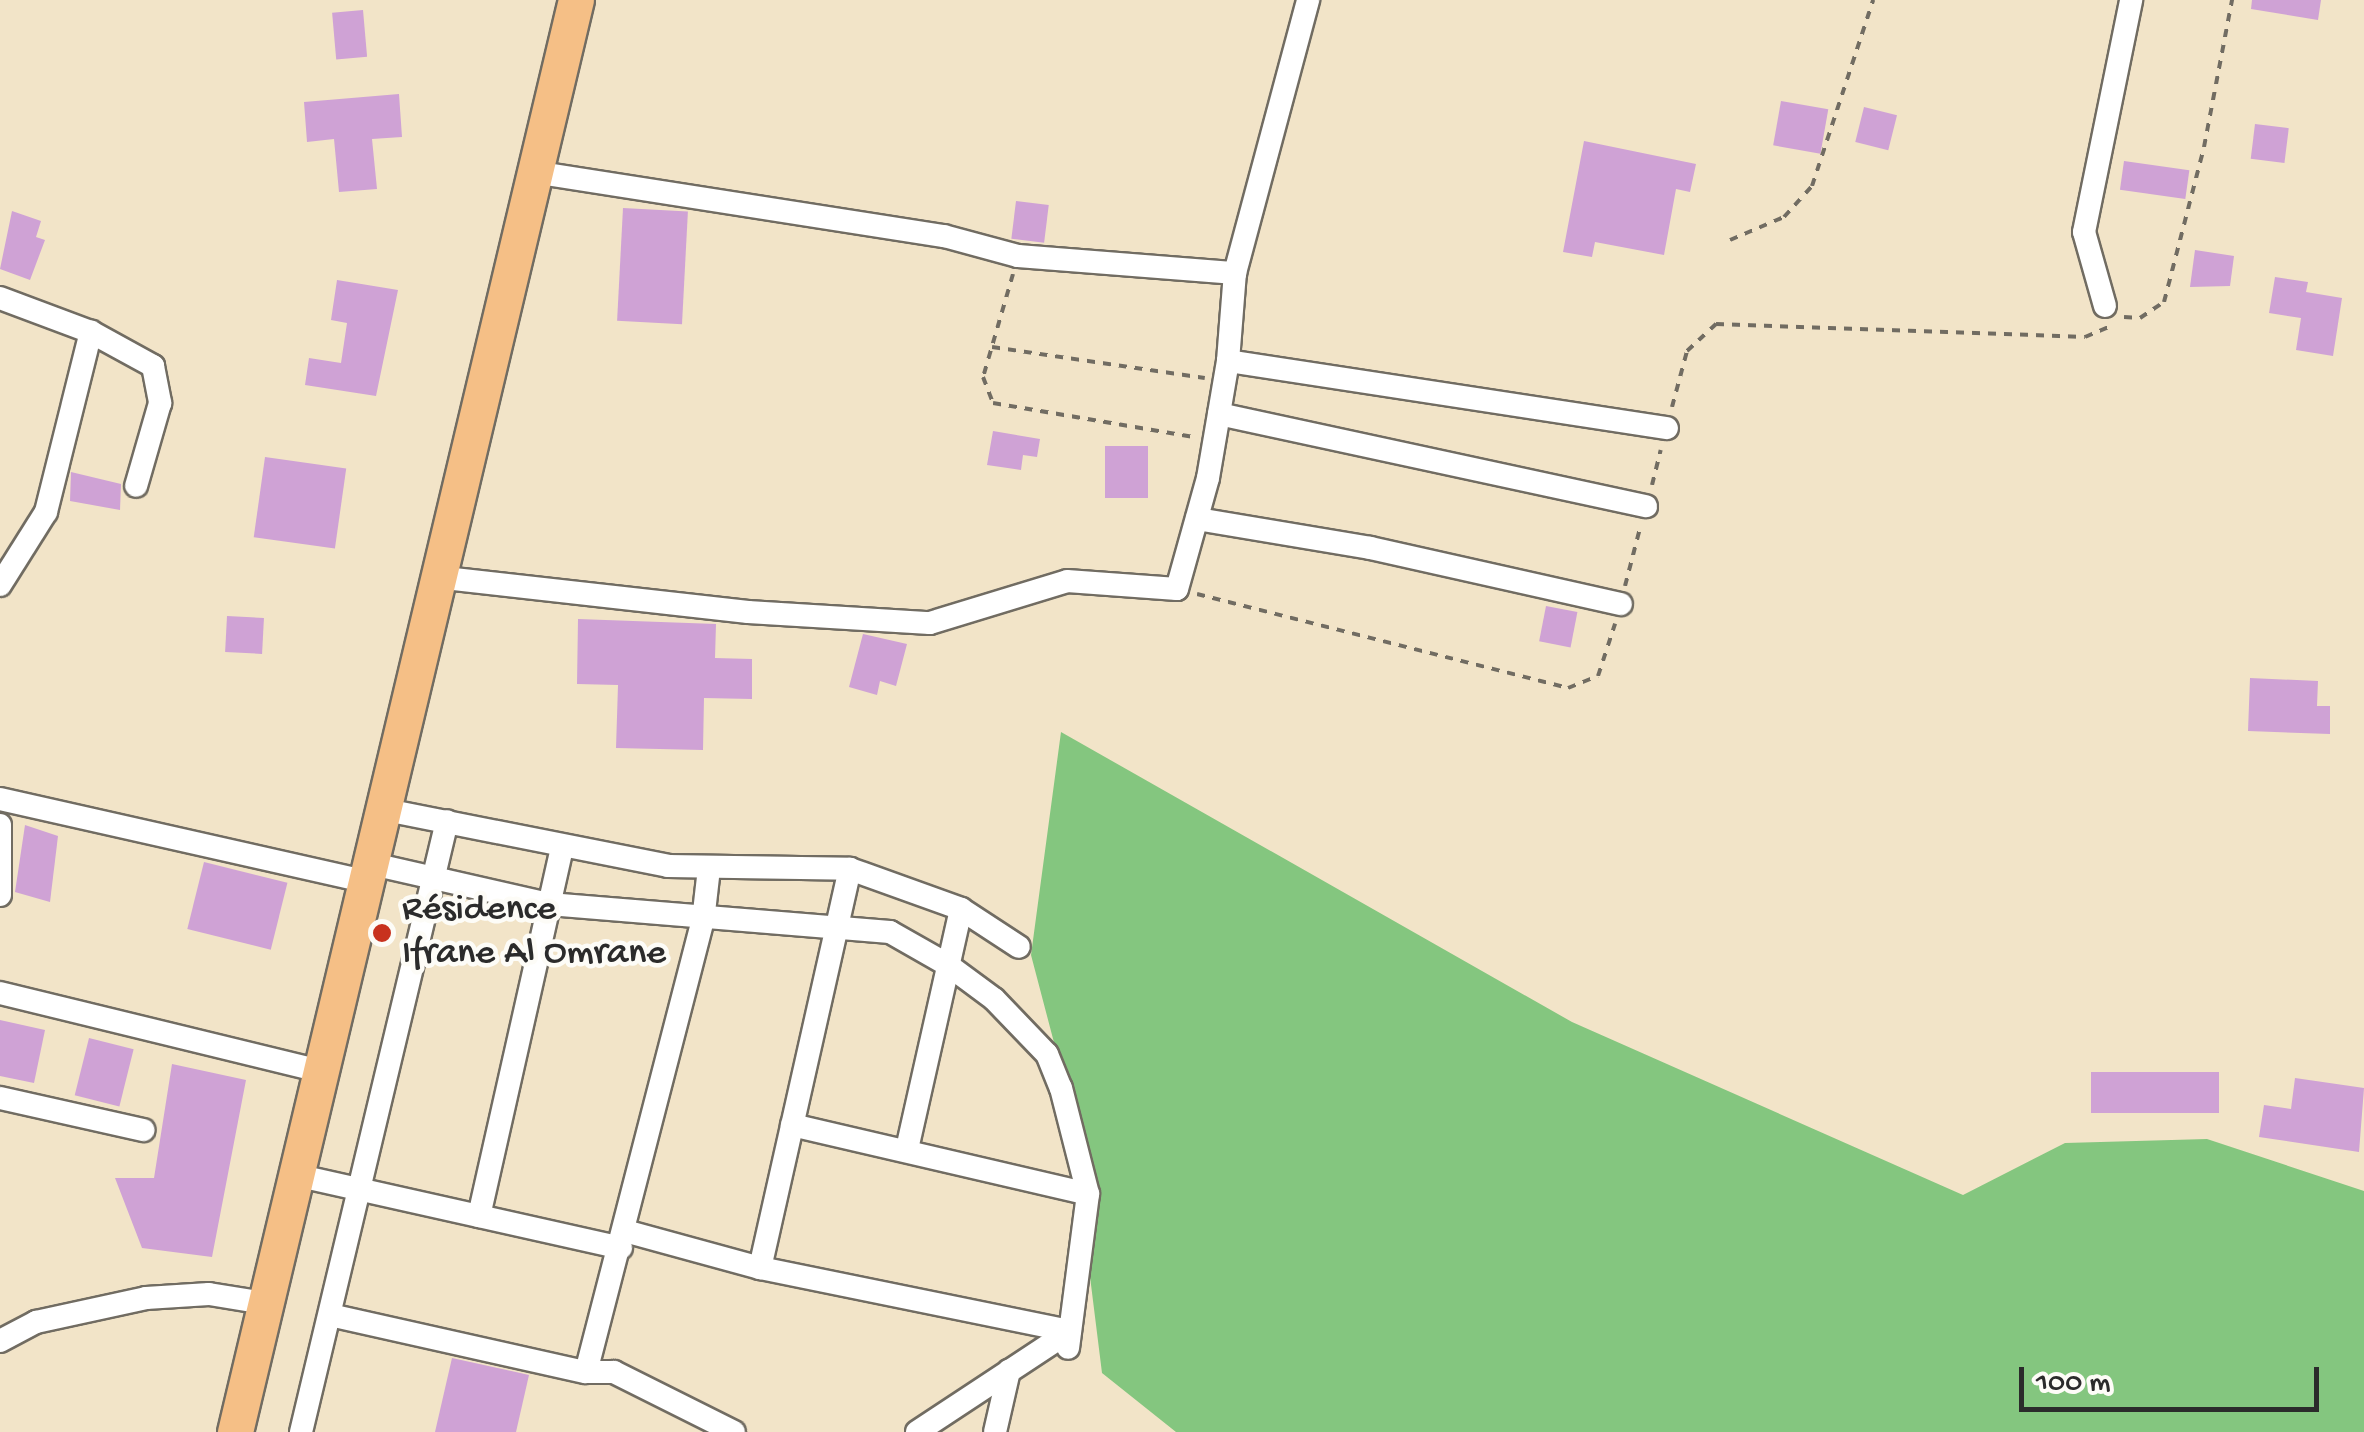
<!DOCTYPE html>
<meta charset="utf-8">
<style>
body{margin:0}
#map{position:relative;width:2364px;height:1432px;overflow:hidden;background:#f2e4c8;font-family:"Gochi Hand",sans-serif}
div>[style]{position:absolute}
.green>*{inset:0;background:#84c67f}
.building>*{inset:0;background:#cfa2d5;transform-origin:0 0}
.path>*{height:4px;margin-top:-2px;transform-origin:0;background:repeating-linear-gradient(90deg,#716c62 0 8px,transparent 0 16px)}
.roads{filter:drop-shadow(2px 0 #716c62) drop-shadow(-2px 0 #716c62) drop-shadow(0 2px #716c62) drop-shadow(0 -2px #716c62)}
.minor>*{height:22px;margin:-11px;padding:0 11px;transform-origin:11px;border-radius:11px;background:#fff}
.trunk>*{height:35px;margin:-17.5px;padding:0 17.5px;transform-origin:17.5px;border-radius:17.5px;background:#f5bf86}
.dots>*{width:28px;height:28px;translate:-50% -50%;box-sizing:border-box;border:5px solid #fdfcf7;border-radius:50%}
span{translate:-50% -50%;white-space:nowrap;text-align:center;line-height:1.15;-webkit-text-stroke:9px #fdfcf7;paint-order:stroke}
.poi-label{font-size:38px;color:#2b2b2b}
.left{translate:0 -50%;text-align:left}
.scale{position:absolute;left:2019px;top:1367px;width:300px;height:45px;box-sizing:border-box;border:5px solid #2b2b2b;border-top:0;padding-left:12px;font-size:30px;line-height:35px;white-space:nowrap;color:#2b2b2b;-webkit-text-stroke:8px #fdfcf7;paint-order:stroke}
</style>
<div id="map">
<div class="green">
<div style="clip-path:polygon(1061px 732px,1572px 1022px,1963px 1195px,2065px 1143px,2207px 1139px,2364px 1191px,2364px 1432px,1176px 1432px,1102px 1373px,1067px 1092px,1031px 955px)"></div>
</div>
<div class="building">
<div style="clip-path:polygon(2252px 0,2321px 0,2318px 20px,2251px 9px)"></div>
<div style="left:363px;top:10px;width:47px;height:31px;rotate:85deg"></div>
<div style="clip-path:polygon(399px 94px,402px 137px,372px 139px,377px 189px,339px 192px,334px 139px,307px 142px,304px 102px)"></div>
<div style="left:1781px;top:101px;width:48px;height:45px;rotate:10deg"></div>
<div style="left:1864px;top:107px;width:34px;height:36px;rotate:14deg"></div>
<div style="left:2255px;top:124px;width:34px;height:35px;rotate:7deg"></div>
<div style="clip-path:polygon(1584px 141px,1696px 164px,1690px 192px,1676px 189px,1664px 255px,1595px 242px,1592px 257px,1563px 252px)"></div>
<div style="left:2124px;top:161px;width:66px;height:29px;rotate:8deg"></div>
<div style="left:1016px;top:201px;width:33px;height:38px;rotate:7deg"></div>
<div style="left:623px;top:208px;width:65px;height:113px;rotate:3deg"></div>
<div style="clip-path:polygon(12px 211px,41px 221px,36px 237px,45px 240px,30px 280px,0 269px)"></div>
<div style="clip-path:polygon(2195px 250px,2234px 256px,2230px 286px,2190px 287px)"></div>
<div style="clip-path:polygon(2275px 277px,2308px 282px,2306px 292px,2342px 298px,2333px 356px,2296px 350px,2301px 318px,2269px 313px)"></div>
<div style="clip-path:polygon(337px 280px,398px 290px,376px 396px,305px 385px,309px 358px,341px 363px,347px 323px,331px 320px)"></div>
<div style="clip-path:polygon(993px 431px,1040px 439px,1037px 457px,1023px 455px,1021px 470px,987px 465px)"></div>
<div style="left:1105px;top:446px;width:43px;height:52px"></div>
<div style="left:265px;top:457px;width:82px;height:81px;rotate:8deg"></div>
<div style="clip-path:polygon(71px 472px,121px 484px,120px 510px,70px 501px)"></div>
<div style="left:1546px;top:606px;width:32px;height:36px;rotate:11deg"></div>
<div style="left:227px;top:616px;width:37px;height:36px;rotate:3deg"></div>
<div style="clip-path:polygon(578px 619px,716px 624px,715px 658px,752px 659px,752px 699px,704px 698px,703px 750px,616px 748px,618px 685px,577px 684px)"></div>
<div style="clip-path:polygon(863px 634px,907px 644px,896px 686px,880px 681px,877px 695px,849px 687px)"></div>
<div style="clip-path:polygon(2250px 678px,2318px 681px,2317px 706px,2330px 706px,2330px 734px,2248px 731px)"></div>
<div style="clip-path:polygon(25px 825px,58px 836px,50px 902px,15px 892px)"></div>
<div style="left:204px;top:862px;width:86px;height:69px;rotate:14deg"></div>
<div style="clip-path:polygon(0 1020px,45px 1030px,34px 1083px,0 1076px)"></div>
<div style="left:89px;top:1038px;width:46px;height:59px;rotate:14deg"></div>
<div style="clip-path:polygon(172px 1064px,246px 1080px,212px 1257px,142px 1248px,115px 1178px,154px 1178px)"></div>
<div style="left:2219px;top:1072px;width:41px;height:128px;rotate:90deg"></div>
<div style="clip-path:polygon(2295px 1078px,2364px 1088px,2359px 1152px,2259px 1137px,2264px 1105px,2291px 1109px)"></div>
<div style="clip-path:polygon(452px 1358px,529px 1375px,516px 1432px,435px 1432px)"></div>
</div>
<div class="path">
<div style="left:1730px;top:240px;width:59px;rotate:-23.1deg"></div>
<div style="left:1784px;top:217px;width:42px;rotate:-47.9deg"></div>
<div style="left:1812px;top:186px;width:196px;rotate:-71.8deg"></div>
<div style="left:1013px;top:274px;width:107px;rotate:106.2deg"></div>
<div style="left:983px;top:377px;width:28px;rotate:69deg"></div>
<div style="left:993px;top:403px;width:205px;rotate:9.6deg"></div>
<div style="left:2124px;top:317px;width:16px;rotate:4deg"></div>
<div style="left:2140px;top:318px;width:29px;rotate:-34deg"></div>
<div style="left:2164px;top:302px;width:160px;rotate:-75.5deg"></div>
<div style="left:2204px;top:147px;width:150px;rotate:-79.2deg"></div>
<div style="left:992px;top:347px;width:215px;rotate:8.3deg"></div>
<div style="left:1672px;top:407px;width:58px;rotate:-75deg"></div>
<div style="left:1687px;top:351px;width:40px;rotate:-43deg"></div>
<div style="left:1716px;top:324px;width:369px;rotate:2deg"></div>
<div style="left:2085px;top:337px;width:26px;rotate:-23deg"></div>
<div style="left:1652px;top:485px;width:36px;rotate:-76deg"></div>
<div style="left:1625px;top:586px;width:60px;rotate:-75.5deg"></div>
<div style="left:1197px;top:594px;width:383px;rotate:14.2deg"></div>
<div style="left:1568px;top:688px;width:32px;rotate:-22deg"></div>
<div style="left:1598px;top:676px;width:55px;rotate:-71.9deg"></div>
</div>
<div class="roads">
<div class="minor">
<div style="left:534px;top:172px;width:415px;rotate:8.9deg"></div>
<div style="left:944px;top:236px;width:77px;rotate:15.1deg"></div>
<div style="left:1018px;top:256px;width:218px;rotate:4.5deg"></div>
<div style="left:1235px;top:273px;width:283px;rotate:-75deg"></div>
<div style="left:0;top:298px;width:97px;rotate:20.5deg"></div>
<div style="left:91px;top:332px;width:71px;rotate:28.7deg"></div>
<div style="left:153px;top:366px;width:38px;rotate:79deg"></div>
<div style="left:160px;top:403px;width:86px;rotate:106.1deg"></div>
<div style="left:2105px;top:306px;width:77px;rotate:-105.8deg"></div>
<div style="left:2084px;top:232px;width:237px;rotate:-78.5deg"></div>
<div style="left:1228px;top:361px;width:444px;rotate:8.7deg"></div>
<div style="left:1219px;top:414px;width:437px;rotate:12.2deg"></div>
<div style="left:1197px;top:519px;width:175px;rotate:9.5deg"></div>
<div style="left:1370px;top:548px;width:257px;rotate:12.6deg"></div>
<div style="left:436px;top:577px;width:314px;rotate:6.4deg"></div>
<div style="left:748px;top:612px;width:182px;rotate:3.5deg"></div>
<div style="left:930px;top:623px;width:143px;rotate:-17deg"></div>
<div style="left:1067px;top:581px;width:110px;rotate:4.2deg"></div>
<div style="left:1177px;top:589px;width:115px;rotate:-74.4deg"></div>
<div style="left:1208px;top:478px;width:119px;rotate:-80.3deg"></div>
<div style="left:1228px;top:361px;width:88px;rotate:-85.5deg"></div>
<div style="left:0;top:585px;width:86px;rotate:-57.8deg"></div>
<div style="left:46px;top:512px;width:186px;rotate:-76deg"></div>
<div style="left:0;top:799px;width:372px;rotate:12.7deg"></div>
<div style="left:381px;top:809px;width:293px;rotate:11.2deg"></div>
<div style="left:668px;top:866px;width:182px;rotate:0.9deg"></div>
<div style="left:850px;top:869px;width:118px;rotate:19.8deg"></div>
<div style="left:961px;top:909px;width:69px;rotate:33.2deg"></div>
<div style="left:0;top:825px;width:70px;rotate:90deg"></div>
<div style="left:368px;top:863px;width:186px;rotate:12.8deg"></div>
<div style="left:549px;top:904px;width:342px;rotate:4.7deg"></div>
<div style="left:890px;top:932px;width:67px;rotate:29.6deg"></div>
<div style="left:948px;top:965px;width:57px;rotate:36.5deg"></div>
<div style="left:994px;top:999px;width:76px;rotate:46.1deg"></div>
<div style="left:1047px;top:1054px;width:37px;rotate:68deg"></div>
<div style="left:1061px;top:1088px;width:109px;rotate:75.7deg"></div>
<div style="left:1088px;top:1194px;width:155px;rotate:97.4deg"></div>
<div style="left:0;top:993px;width:328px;rotate:13.7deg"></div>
<div style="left:0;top:1098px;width:147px;rotate:12.6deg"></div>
<div style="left:792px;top:1125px;width:304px;rotate:13.1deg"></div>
<div style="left:907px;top:1149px;width:246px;rotate:-77.3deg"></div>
<div style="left:295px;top:1175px;width:334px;rotate:12.6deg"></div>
<div style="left:479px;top:1216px;width:378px;rotate:-77.3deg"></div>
<div style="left:625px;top:1231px;width:140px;rotate:15.3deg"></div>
<div style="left:760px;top:1268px;width:316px;rotate:11.5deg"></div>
<div style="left:760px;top:1268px;width:409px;rotate:-77.3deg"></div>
<div style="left:330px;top:1315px;width:262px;rotate:12.6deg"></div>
<div style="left:586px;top:1372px;width:28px"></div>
<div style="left:614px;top:1372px;width:134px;rotate:26.6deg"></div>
<div style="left:0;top:1341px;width:41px;rotate:-27.8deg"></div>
<div style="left:36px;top:1322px;width:113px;rotate:-12.3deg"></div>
<div style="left:146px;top:1298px;width:63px;rotate:-3.6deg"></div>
<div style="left:209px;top:1294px;width:57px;rotate:9.1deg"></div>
<div style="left:586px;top:1372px;width:466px;rotate:-75.5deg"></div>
<div style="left:703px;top:921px;width:53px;rotate:-83.5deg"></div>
<div style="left:301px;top:1432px;width:628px;rotate:-76.56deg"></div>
<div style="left:917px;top:1432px;width:183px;rotate:-33.4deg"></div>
<div style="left:995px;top:1432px;width:63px;rotate:-77.1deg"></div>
</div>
<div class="trunk">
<div style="left:235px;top:1432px;width:1472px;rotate:-76.61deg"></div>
</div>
</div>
<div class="dots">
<div style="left:382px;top:933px;background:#c8321e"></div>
</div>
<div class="poi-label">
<span class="left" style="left:402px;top:933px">Résidence<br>Ifrane Al Omrane</span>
</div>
<div class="scale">100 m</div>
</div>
